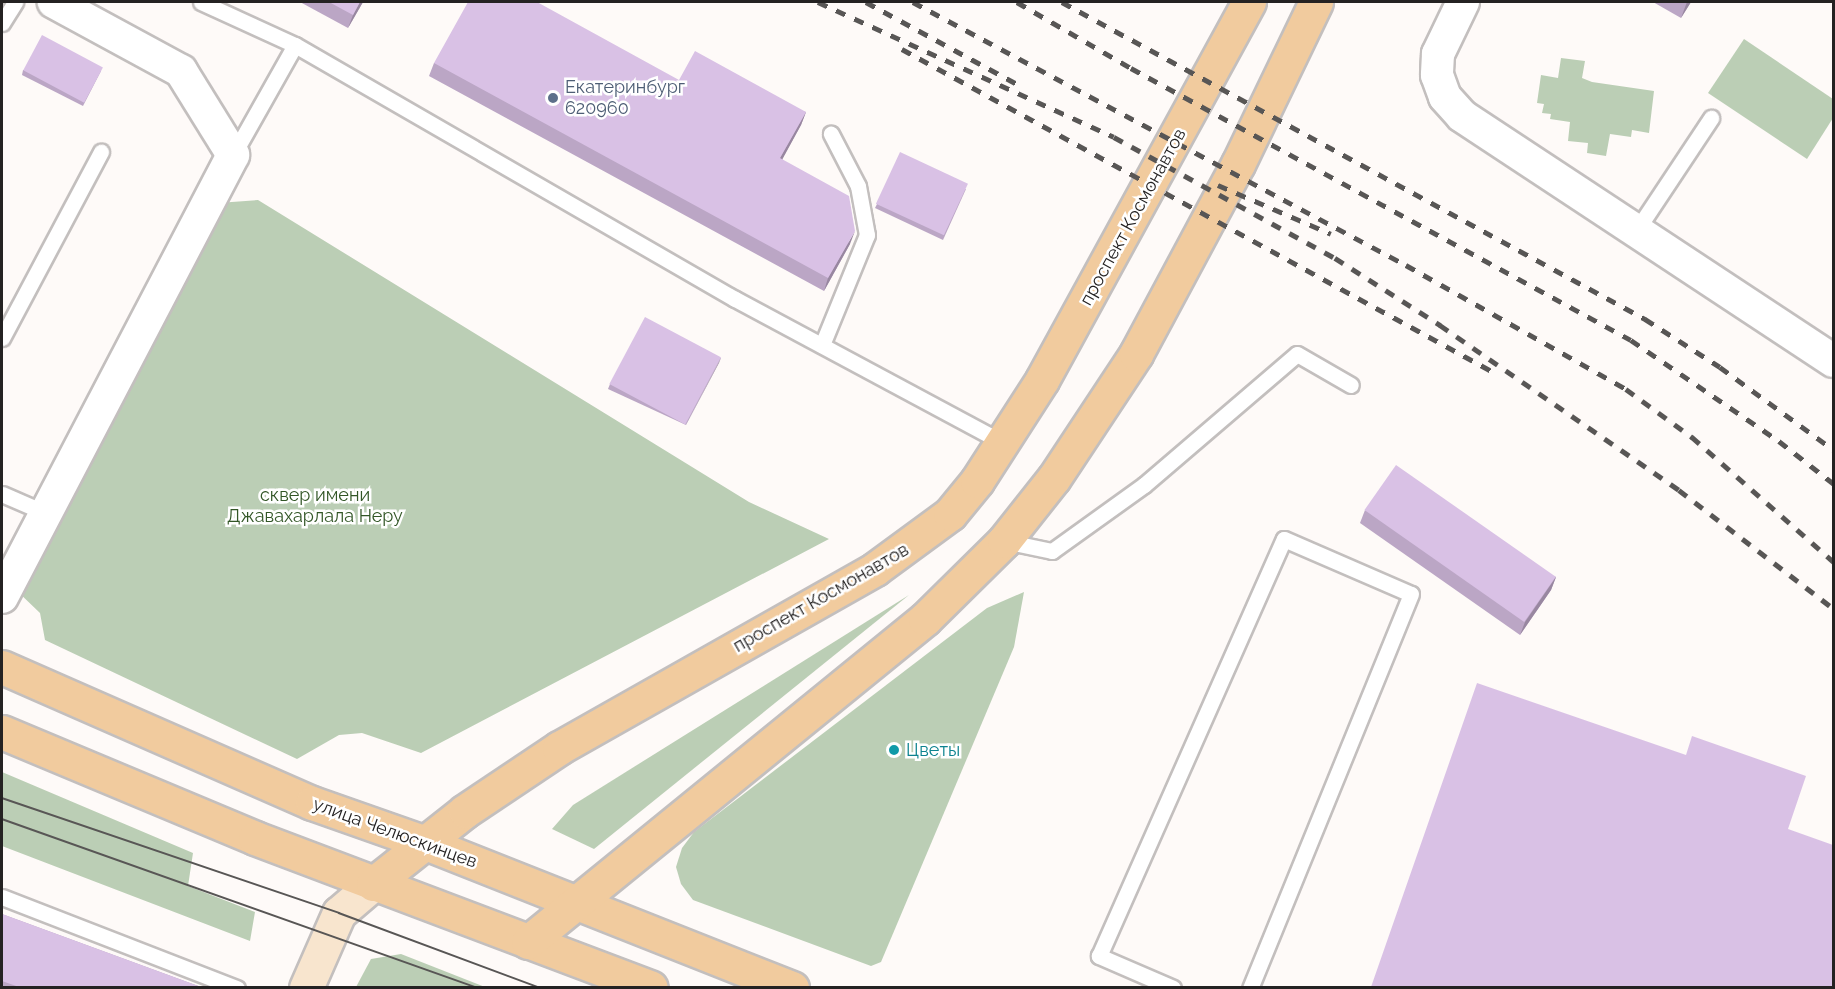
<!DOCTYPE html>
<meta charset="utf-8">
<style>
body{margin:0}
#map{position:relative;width:1835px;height:989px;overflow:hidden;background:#fefaf8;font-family:Raleway,sans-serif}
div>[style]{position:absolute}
.green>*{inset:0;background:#bbceb5}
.roads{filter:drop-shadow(2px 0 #c3bfbe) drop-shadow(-2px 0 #c3bfbe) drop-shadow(0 2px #c3bfbe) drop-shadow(0 -2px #c3bfbe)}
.lane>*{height:15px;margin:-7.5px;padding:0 7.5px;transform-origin:7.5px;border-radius:7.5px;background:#fff}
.street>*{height:32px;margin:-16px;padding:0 16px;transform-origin:16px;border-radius:16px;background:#fff}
.secondary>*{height:33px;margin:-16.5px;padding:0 16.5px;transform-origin:16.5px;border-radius:16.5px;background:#f8e5ce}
.primary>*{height:33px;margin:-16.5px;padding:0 16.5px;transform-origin:16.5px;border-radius:16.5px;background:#f1cb9e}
.tram>*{height:1.5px;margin:-0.75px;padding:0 0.75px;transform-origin:0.75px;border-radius:0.75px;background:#585655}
.rail>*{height:4.5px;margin-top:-2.25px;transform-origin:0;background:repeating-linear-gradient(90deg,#585655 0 10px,transparent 0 20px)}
.wall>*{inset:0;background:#bba6c5}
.shaded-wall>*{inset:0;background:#9887a0}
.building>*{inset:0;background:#d9c1e5;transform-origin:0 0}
.dots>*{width:16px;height:16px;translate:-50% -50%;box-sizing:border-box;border:3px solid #fff;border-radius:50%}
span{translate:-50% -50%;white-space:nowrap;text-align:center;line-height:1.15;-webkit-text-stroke:5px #fff;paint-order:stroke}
.service-label{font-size:18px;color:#4e5e75}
.left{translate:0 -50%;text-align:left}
.street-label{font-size:18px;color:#242222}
.park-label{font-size:18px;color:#325626}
.culture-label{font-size:18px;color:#0d838f}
.frame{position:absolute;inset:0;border:3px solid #242222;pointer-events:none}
</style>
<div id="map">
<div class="green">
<div style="clip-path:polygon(1744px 39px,1833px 99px,1833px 118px,1807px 159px,1708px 93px)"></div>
<div style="clip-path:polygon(1561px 58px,1585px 61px,1582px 78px,1592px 82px,1654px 91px,1649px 133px,1632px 130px,1631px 137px,1610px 134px,1606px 156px,1587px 153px,1588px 143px,1568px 141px,1570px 122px,1550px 119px,1551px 114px,1542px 113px,1544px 104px,1537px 103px,1541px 75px,1558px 78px)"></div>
<div style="clip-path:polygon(258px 200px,749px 502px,829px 539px,421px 753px,362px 733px,339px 735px,297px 759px,45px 640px,40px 613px,15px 589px,39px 541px,53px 535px,218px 203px)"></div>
<div style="clip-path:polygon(1024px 592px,1014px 647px,881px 962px,871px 966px,693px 900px,681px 884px,676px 867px,682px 848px,694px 832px,987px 608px)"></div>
<div style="clip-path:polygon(909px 595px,594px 849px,552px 829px,573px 805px)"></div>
<div style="clip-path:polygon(2px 772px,193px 853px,188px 886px,255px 912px,250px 941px,2px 846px)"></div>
<div style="clip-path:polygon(401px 954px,485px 987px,356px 987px,371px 959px)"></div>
</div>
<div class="roads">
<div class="lane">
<div style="left:201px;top:2px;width:103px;rotate:24.6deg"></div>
<div style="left:295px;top:45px;width:508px;rotate:30deg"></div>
<div style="left:735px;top:299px;width:304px;rotate:28.2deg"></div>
<div style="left:2px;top:23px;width:25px;rotate:-58deg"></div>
<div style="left:233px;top:155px;width:126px;rotate:-60.6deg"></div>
<div style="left:1636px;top:231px;width:136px;rotate:-56.4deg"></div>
<div style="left:2px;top:338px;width:211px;rotate:-62deg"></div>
<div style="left:822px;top:345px;width:119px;rotate:-67.8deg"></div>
<div style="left:867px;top:235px;width:50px;rotate:-100.4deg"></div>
<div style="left:858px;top:186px;width:59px;rotate:-117.4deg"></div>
<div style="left:2px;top:494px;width:50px;rotate:23.5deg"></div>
<div style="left:1004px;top:541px;width:49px;rotate:11.8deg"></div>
<div style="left:1052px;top:551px;width:113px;rotate:-35.7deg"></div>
<div style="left:1144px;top:485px;width:201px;rotate:-40.6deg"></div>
<div style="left:1297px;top:354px;width:62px;rotate:29.9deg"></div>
<div style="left:2px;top:897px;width:252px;rotate:21.2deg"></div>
<div style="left:1173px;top:988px;width:81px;rotate:-156.6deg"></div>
<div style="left:1099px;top:956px;width:456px;rotate:-66.1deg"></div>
<div style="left:1284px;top:539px;width:138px;rotate:23.4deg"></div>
<div style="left:1411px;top:594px;width:426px;rotate:112.2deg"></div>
</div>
<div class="street">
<div style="left:1463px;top:2px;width:58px;rotate:115.7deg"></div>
<div style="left:1438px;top:54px;width:21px;rotate:93deg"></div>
<div style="left:1437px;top:75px;width:23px;rotate:70deg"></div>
<div style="left:1445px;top:97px;width:25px;rotate:48deg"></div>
<div style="left:1462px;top:116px;width:445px;rotate:33.4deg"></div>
<div style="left:2px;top:597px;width:499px;rotate:-62.4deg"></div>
<div style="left:233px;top:155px;width:99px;rotate:-121.8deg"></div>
<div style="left:181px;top:71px;width:145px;rotate:-151.5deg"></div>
</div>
<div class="secondary">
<div style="left:306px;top:988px;width:82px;rotate:-66.3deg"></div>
<div style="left:339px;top:913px;width:45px;rotate:-40.5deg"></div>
</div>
<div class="primary">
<div style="left:2px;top:667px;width:339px;rotate:23.7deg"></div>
<div style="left:312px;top:803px;width:118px;rotate:19.4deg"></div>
<div style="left:423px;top:842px;width:397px;rotate:21.6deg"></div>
<div style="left:2px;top:732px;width:274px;rotate:22.7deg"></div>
<div style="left:255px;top:838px;width:423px;rotate:20.7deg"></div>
<div style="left:373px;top:884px;width:117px;rotate:-38.4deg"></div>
<div style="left:465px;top:811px;width:113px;rotate:-33.8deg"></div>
<div style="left:559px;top:748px;width:363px;rotate:-29.5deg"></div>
<div style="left:875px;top:569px;width:93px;rotate:-36.3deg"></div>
<div style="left:950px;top:514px;width:43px;rotate:-50.7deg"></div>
<div style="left:977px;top:481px;width:120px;rotate:-57.2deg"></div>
<div style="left:1042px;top:380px;width:431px;rotate:-61.3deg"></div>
<div style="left:528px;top:942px;width:512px;rotate:-39.13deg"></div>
<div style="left:925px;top:619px;width:111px;rotate:-44.6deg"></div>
<div style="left:1004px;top:541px;width:80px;rotate:-51.6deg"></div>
<div style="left:1054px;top:478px;width:149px;rotate:-56.5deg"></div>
<div style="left:1136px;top:354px;width:216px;rotate:-61.8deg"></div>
<div style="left:1238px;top:164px;width:180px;rotate:-64.3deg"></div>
</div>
</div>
<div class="tram">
<div style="left:2px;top:798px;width:356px;rotate:18.8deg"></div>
<div style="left:339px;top:913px;width:215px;rotate:20.4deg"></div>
<div style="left:2px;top:819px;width:505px;rotate:19.55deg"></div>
</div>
<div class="rail">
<div style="left:818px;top:2px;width:325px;rotate:24.5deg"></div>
<div style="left:1114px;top:137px;width:252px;rotate:28.7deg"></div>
<div style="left:1335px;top:258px;width:125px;rotate:32.5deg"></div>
<div style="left:1440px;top:325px;width:290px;rotate:34.6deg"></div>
<div style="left:1679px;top:490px;width:195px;rotate:37.5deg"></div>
<div style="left:866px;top:2px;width:172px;rotate:28.5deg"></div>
<div style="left:913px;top:2px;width:559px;rotate:28.08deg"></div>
<div style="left:1406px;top:265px;width:253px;rotate:29.4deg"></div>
<div style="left:1626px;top:389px;width:82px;rotate:36deg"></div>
<div style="left:1692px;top:437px;width:189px;rotate:41.4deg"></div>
<div style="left:1017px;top:2px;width:132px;rotate:30.1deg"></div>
<div style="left:1131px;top:68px;width:569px;rotate:28.55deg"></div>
<div style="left:1631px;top:340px;width:179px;rotate:34.3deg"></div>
<div style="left:1779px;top:441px;width:70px;rotate:38deg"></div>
<div style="left:1062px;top:2px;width:664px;rotate:28.53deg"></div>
<div style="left:1645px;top:319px;width:89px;rotate:32.6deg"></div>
<div style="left:1720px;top:367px;width:141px;rotate:36.1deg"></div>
<div style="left:902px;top:49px;width:678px;rotate:28.64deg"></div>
<div style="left:1218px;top:185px;width:123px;rotate:23.4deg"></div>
</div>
<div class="wall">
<div style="clip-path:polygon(300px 2px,363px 2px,348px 28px)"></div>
<div style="clip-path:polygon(1653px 2px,1691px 2px,1681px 18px)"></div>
<div style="clip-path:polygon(434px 63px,679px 80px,806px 112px,801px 125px,782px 159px,850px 244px,824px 291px,429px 76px)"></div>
<div style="clip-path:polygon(23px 70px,101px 71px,83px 106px,22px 75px)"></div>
<div style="clip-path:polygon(966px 189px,943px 240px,875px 208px,877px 204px)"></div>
<div style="clip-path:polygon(721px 358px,686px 425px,608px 389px,610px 384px)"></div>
<div style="clip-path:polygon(1365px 510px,1556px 577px,1551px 590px,1520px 635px,1360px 523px)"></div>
<div style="clip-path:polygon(2px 914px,201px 987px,2px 987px)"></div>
</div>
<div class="shaded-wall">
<div style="clip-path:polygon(360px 2px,363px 2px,348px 28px,353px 15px)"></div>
<div style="clip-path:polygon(1687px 2px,1691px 2px,1681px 18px)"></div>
<div style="clip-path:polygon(806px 112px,801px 125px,776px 171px,780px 158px)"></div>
<div style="clip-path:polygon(855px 231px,850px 244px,824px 291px,828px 278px)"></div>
<div style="clip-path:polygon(721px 358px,719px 363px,686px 425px,688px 421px)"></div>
<div style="clip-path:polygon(1556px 577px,1551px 590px,1520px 635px,1525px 622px)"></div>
</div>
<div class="building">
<div style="clip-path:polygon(329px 2px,360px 2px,353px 15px)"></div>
<div style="clip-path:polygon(468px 2px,537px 2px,679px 80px,695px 51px,806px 112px,780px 158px,849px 196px,855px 231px,828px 278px,434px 63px)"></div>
<div style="left:42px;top:35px;width:69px;height:40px;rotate:28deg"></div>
<div style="left:900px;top:152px;width:75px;height:57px;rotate:25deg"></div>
<div style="left:645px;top:317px;width:86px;height:76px;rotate:28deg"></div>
<div style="left:1396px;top:465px;width:195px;height:55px;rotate:35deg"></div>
<div style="clip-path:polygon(1477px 683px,1686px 755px,1692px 736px,1806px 776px,1788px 829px,1833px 845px,1833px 987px,1371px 987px)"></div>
<div style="clip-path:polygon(2px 914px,201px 987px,19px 987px,2px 981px)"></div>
</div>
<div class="dots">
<div style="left:553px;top:98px;background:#5c6f8a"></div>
<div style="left:894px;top:750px;background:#0f9aa8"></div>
</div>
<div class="service-label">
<span class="left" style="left:565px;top:98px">Екатеринбург<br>620960</span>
</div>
<div class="street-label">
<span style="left:1133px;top:217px;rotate:-61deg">проспект Космонавтов</span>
<span style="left:821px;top:598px;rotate:-30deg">проспект Космонавтов</span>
<span style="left:395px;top:833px;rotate:20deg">улица Челюскинцев</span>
</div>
<div class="park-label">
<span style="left:315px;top:506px">сквер имени<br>Джавахарлала Неру</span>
</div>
<div class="culture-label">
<span class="left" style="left:906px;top:750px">Цветы</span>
</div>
<div class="frame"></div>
</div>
